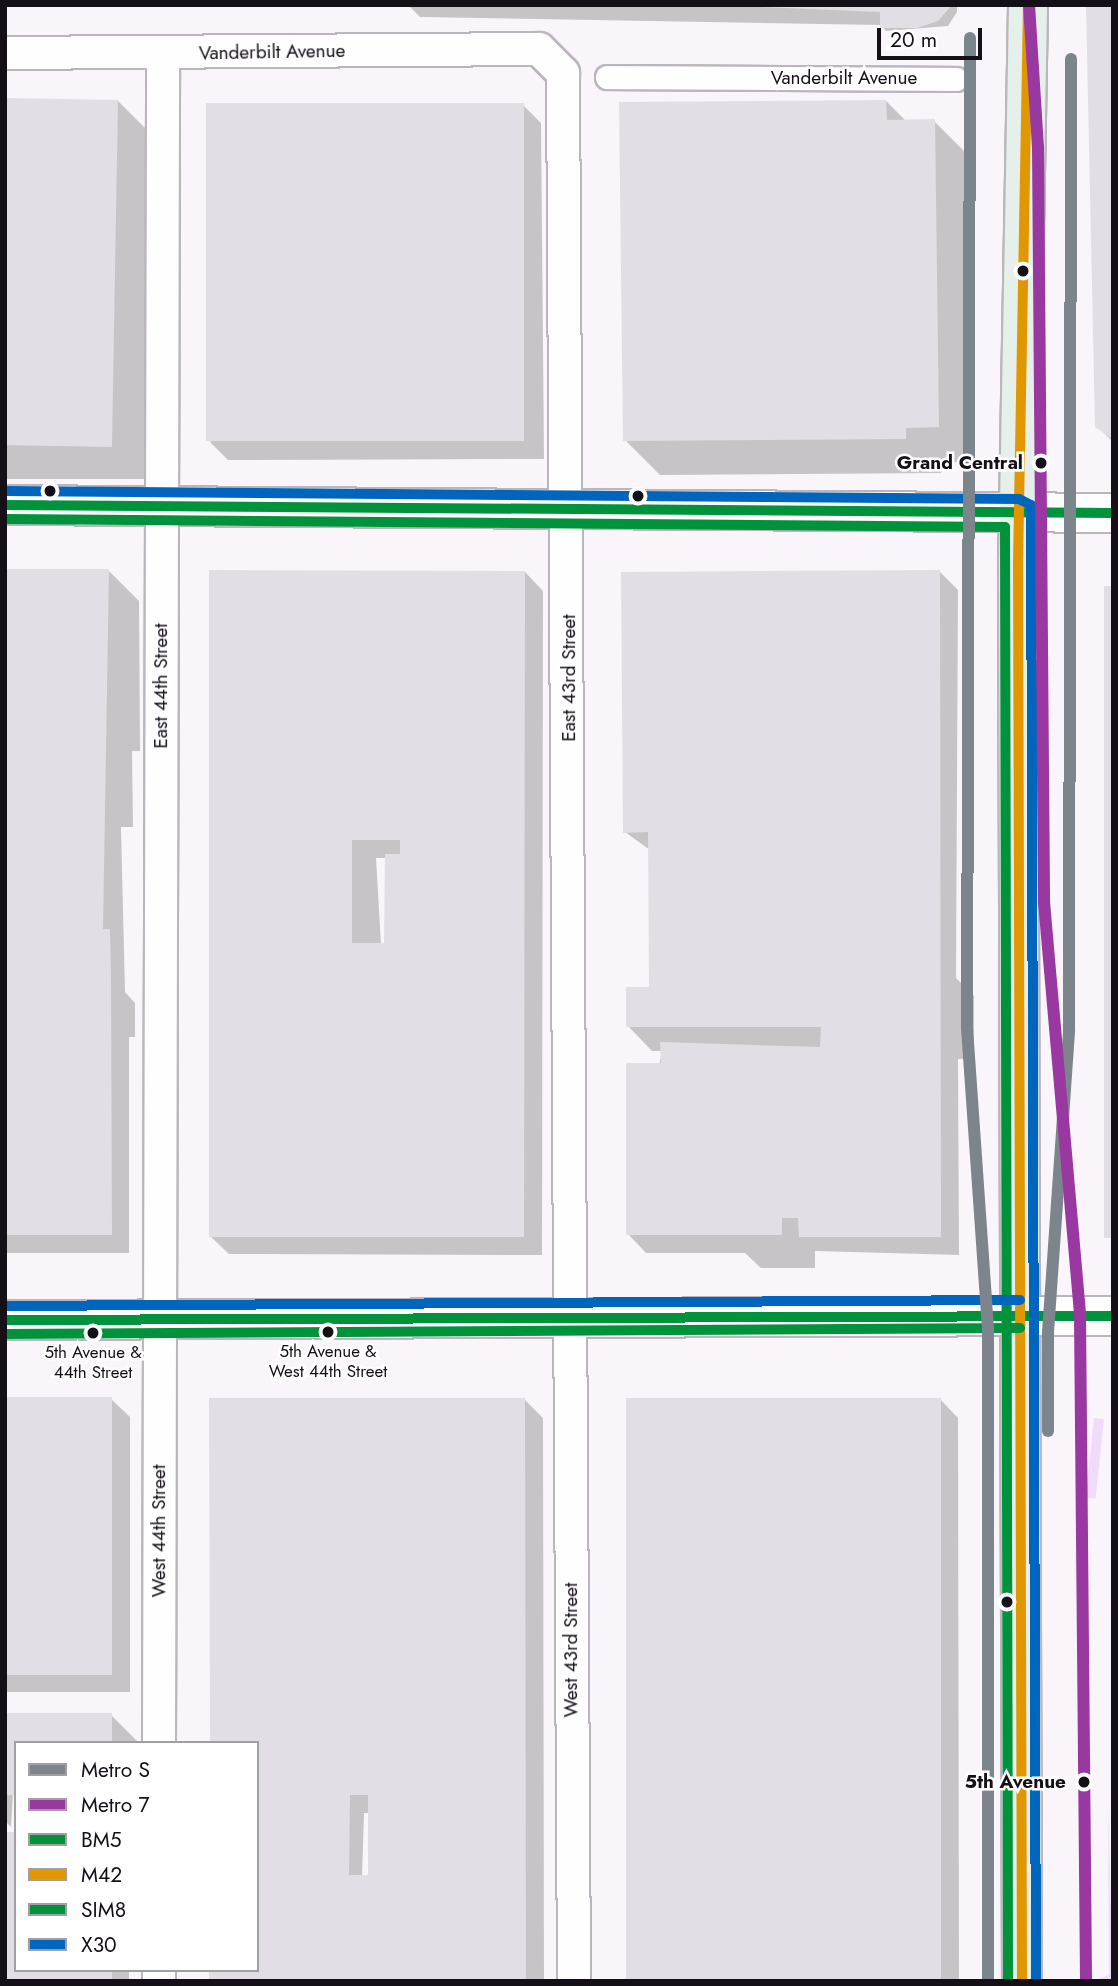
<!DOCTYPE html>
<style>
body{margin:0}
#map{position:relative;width:1118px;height:1986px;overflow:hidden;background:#f9f5fb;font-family:Jost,sans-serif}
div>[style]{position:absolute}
.green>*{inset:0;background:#f0dcf9;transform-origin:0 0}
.shadow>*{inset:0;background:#0003;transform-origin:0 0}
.building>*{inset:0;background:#e3dee6;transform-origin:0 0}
.roads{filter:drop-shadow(2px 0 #bbb6bd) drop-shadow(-2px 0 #bbb6bd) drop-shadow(0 2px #bbb6bd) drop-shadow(0 -2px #bbb6bd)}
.pedestrian>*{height:23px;margin:-11.5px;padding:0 11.5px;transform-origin:11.5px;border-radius:11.5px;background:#fefefe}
.minor>*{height:32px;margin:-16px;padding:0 16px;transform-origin:16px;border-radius:16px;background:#fefefe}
.secondary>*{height:38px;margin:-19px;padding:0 19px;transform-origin:19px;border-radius:19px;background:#fefefe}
.primary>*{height:38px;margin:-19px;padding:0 19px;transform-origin:19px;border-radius:19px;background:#e6f0eb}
.bus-1>*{height:10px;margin:-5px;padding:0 5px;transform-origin:5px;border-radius:5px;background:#00933c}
.bus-2>*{height:10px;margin:-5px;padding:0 5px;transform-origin:5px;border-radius:5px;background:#e09702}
.bus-3>*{height:10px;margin:-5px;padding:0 5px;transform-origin:5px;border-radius:5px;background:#00933c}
.bus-4>*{height:10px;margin:-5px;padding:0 5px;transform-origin:5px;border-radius:5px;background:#0065bd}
.metro-1>*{height:12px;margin:-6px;padding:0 6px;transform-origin:6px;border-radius:6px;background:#7c858c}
.metro-2>*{height:12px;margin:-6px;padding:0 6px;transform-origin:6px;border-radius:6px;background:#9a38a1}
.dots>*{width:19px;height:19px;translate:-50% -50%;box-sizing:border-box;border:4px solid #fff;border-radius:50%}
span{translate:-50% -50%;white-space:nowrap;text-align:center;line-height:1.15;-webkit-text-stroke:5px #fff;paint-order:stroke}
.bus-label{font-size:17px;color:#150f18}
.street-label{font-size:19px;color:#150f18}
.stop-label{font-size:19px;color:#150f18;font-weight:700}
.right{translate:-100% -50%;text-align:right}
.frame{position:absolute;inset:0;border:7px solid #150f18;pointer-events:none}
.legend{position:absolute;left:14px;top:1741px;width:245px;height:231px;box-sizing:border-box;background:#fff;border:2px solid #a19fa3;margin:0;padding:9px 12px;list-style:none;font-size:21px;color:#150f18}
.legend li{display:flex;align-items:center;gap:14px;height:35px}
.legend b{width:35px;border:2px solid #a19fa3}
.scale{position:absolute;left:877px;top:28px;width:105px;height:32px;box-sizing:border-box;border:4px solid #150f18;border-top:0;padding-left:9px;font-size:21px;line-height:24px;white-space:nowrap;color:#150f18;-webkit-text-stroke:5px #fff;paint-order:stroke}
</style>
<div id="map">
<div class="green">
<div style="left:1094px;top:1418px;width:10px;height:80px;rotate:6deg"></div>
<div style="clip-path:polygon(1108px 1801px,1113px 1981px,1093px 1981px,1109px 1975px)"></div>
</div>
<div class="shadow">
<div style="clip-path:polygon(408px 5px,957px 5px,957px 12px,948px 26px,886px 31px,881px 25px,420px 17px)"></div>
<div style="clip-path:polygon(1088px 5px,1113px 5px,1113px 442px,1097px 426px)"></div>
<div style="clip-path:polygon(5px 100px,117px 100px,152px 135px,151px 479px,5px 479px)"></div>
<div style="clip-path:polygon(886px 101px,906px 121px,934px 121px,969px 156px,973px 462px,941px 462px,941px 473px,660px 475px,625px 440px)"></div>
<div style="clip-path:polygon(523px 105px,541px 123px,544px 459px,228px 460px,210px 442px)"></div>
<div style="clip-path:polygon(109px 571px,139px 601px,140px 751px,132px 751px,133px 827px,121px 827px,125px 992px,135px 1003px,135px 1037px,129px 1037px,129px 1253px,5px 1253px,5px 932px)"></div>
<div style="clip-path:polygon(evenodd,525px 572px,543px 591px,542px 1255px,229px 1254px,210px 1236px,210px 918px,525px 572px,376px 858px,386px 858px,386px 945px,381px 945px,376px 858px)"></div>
<div style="clip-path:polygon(940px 572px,958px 590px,956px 978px,974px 996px,974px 1059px,958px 1059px,959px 1255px,815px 1251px,815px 1268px,761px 1268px,745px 1253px,646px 1253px,628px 1234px,662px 1051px,652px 1051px,628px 1026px,656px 988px,650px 850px,625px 832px)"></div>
<div style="clip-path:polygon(5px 1399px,111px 1399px,130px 1417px,130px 1692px,5px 1692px)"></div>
<div style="clip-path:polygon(evenodd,524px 1399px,543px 1418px,544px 1981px,211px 1981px,257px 1970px,524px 1399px,364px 1813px,370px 1813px,370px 1877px,362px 1877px,364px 1813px)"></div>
<div style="clip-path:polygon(940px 1399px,958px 1418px,959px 1981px,629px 1981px)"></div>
<div style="clip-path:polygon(5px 1715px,111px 1715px,139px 1743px,16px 1743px,11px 1827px,5px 1821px)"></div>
<div style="left:16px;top:1970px;width:113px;height:16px"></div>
</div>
<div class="building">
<div style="clip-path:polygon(718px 5px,952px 5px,938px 21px,917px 28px,880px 28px,880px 12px)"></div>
<div style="clip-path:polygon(1086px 5px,1113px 5px,1113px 439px,1095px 427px)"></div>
<div style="left:5px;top:98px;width:113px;height:347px;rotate:1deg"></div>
<div style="clip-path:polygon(886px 100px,887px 120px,935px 119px,939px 427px,906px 428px,906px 439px,623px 441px,619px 102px)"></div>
<div style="left:524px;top:103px;width:338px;height:318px;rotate:90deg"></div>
<div style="clip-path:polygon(5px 569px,109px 569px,103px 929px,110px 929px,111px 976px,112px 1235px,5px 1235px)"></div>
<div style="clip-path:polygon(evenodd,209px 570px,525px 571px,524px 1237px,209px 1237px,209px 570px,352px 840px,400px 840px,400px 854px,385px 854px,384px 943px,352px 943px,352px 840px)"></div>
<div style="clip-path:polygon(940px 570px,941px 1237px,799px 1237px,798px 1218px,782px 1218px,782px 1235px,626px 1235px,626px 1063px,661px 1063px,660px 1042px,820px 1047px,821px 1027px,626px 1027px,626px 987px,649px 987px,648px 832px,623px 833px,621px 572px)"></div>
<div style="left:1104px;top:586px;width:9px;height:652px"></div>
<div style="left:112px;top:1397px;width:278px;height:107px;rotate:90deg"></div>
<div style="clip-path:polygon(evenodd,209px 1398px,525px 1398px,526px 1981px,209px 1981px,209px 1970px,257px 1970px,257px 1743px,210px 1743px,209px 1398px,350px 1795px,368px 1795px,368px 1875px,349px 1875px,350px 1795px)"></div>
<div style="left:941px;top:1398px;width:583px;height:315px;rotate:90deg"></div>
<div style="clip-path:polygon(5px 1713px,112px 1713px,112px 1743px,16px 1743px,16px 1795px,5px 1795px)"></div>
<div style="clip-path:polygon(5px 1832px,16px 1832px,16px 1970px,112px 1970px,112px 1981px,5px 1981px)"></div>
</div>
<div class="roads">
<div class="pedestrian">
<div style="left:607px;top:77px;width:349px;rotate:0.3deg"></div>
</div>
<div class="minor">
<div style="left:5px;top:53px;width:534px;rotate:-0.43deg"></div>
<div style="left:539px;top:49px;width:34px;rotate:45deg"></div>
<div style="left:563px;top:73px;width:1908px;rotate:89.67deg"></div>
<div style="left:159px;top:1743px;width:1690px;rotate:-89.86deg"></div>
<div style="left:159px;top:1970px;width:11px;rotate:90deg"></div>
</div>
<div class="secondary">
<div style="left:5px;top:505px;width:1108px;rotate:0.41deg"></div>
<div style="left:5px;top:1320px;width:1108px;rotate:-0.21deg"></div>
</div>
<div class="primary">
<div style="left:1022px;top:1981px;width:1418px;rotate:-90.16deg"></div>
<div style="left:1018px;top:563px;width:558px;rotate:-88.97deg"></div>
</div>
</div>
<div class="bus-1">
<div style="left:5px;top:505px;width:1108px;rotate:0.41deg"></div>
<div style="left:5px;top:1320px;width:1108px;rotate:-0.21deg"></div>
</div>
<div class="bus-2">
<div style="left:1022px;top:1981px;width:1418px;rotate:-90.16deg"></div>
<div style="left:1018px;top:563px;width:558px;rotate:-88.97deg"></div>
</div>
<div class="bus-3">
<div style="left:5px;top:519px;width:1000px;rotate:0.46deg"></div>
<div style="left:1005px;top:527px;width:1454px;rotate:89.88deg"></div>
<div style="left:5px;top:1334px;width:1015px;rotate:-0.34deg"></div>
</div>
<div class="bus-4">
<div style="left:5px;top:491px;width:1014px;rotate:0.45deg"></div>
<div style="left:1019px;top:499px;width:13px;rotate:27deg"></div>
<div style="left:1031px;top:505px;width:1476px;rotate:89.81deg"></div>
<div style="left:5px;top:1306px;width:1015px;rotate:-0.34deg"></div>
</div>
<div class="metro-1">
<div style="left:970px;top:38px;width:990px;rotate:90.17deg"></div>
<div style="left:967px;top:1028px;width:304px;rotate:86deg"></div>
<div style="left:988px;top:1331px;width:650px;rotate:90deg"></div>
<div style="left:1048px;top:1431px;width:99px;rotate:-90deg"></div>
<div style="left:1048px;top:1332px;width:303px;rotate:-86deg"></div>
<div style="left:1069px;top:1030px;width:971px;rotate:-89.88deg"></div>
</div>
<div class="metro-2">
<div style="left:1029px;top:5px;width:142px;rotate:86.4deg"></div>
<div style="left:1038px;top:147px;width:755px;rotate:89.54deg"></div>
<div style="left:1044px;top:902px;width:417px;rotate:85deg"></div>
<div style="left:1080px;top:1317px;width:664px;rotate:89.48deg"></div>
</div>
<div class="dots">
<div style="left:1023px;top:271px;background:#150f18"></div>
<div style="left:1041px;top:463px;background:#150f18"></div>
<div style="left:50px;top:491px;background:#150f18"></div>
<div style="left:638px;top:496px;background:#150f18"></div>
<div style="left:328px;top:1332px;background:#150f18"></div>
<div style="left:93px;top:1333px;background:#150f18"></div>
<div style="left:1007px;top:1602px;background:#150f18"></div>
<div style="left:1084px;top:1782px;background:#150f18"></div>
</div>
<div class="bus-label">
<span style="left:328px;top:1362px">5th Avenue &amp;<br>West 44th Street</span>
<span style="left:93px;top:1363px">5th Avenue &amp;<br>44th Street</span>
</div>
<div class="street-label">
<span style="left:272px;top:52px;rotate:-1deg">Vanderbilt Avenue</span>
<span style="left:844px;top:78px">Vanderbilt Avenue</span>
<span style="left:569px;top:678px;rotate:-90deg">East 43rd Street</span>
<span style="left:161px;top:686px;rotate:-90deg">East 44th Street</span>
<span style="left:159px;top:1531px;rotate:-90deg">West 44th Street</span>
<span style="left:571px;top:1650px;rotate:-90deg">West 43rd Street</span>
</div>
<div class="stop-label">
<span class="right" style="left:1023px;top:463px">Grand Central</span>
<span class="right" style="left:1066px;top:1782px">5th Avenue</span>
</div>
<div class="frame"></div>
<ul class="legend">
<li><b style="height:9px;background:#7c858c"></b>Metro S</li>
<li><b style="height:9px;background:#9a38a1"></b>Metro 7</li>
<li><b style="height:9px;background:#00933c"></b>BM5</li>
<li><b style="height:9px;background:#e09702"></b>M42</li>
<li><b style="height:9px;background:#00933c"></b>SIM8</li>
<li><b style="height:9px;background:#0065bd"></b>X30</li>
</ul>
<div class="scale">20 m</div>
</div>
